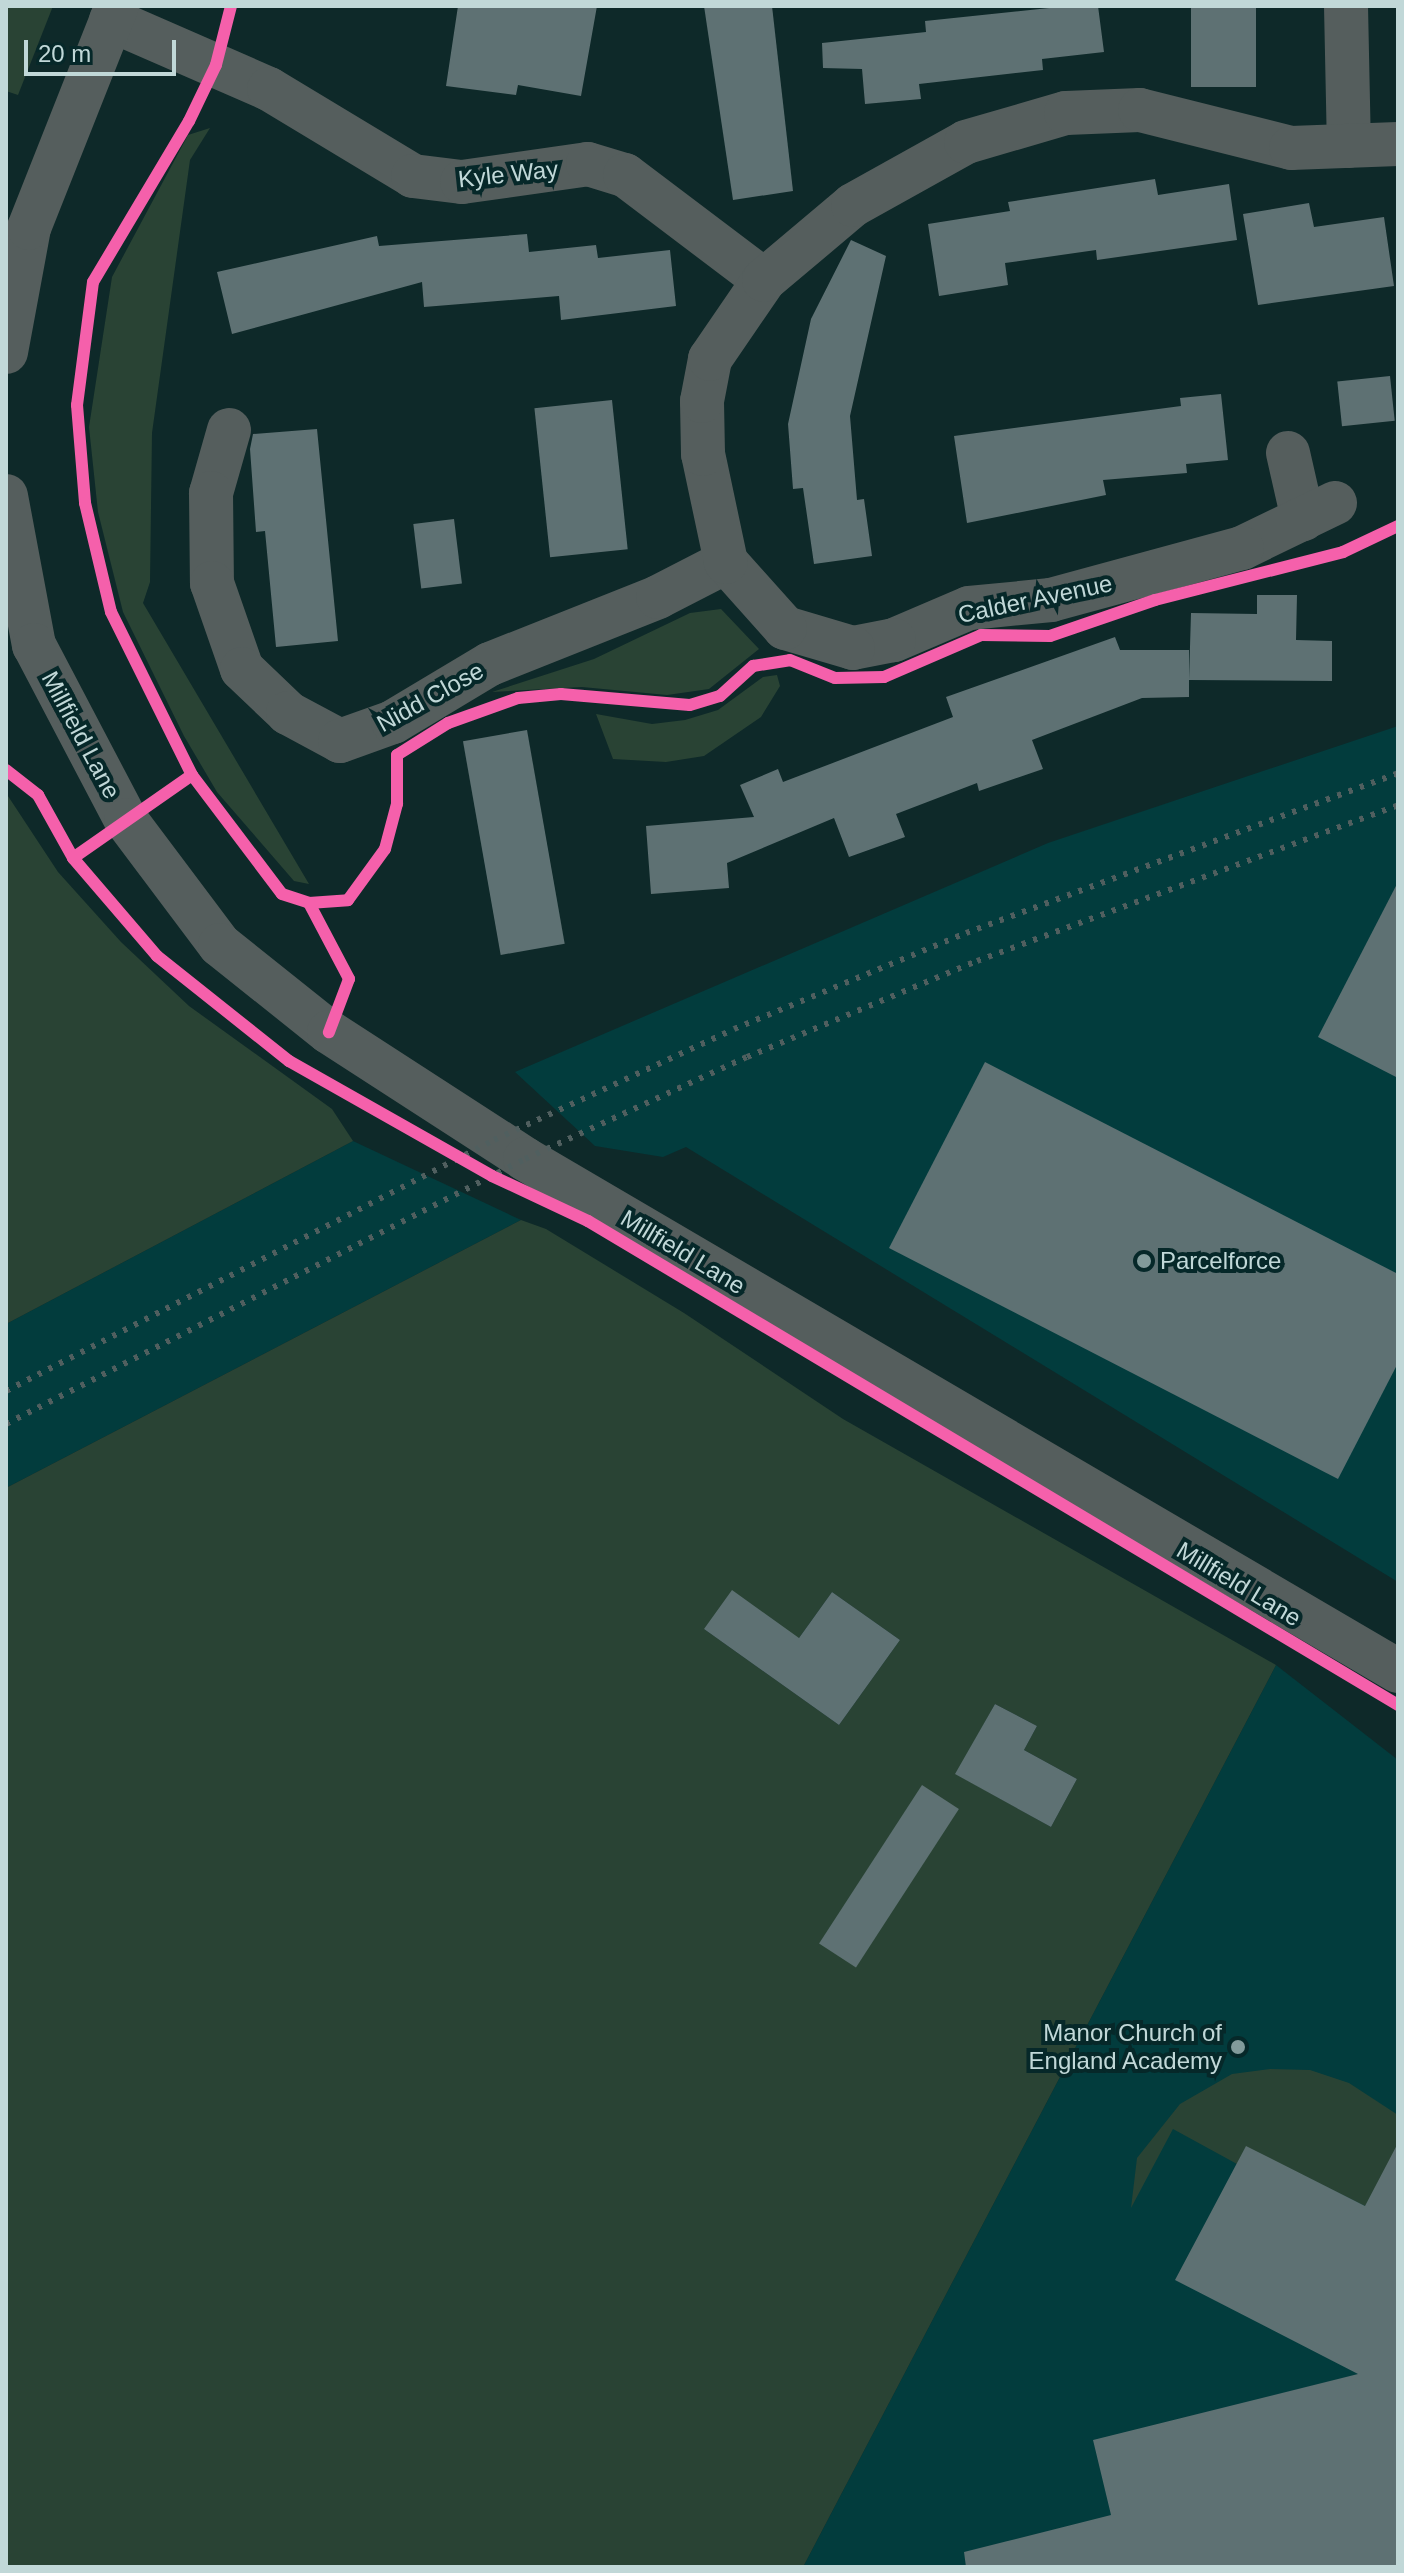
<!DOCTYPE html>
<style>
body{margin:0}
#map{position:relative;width:1404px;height:2573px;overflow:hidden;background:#0e2929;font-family:Helvetica,sans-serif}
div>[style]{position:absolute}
.built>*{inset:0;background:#023c3d}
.green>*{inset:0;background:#294334}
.building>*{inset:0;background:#5e7173;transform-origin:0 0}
.minor>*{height:44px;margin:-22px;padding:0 22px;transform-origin:22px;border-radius:22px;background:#555e5d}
.rail>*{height:6px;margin-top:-3px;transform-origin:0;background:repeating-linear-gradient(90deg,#505f5f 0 4px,transparent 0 12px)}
.cycleway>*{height:12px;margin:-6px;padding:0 6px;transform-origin:6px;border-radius:6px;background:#f560ab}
.dots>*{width:22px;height:22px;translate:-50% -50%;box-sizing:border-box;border:4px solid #062829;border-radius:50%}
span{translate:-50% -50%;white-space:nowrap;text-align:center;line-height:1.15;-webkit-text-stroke:8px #062829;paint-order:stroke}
.street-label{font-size:24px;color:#c1d8d8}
.poi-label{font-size:24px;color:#c1d8d8}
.left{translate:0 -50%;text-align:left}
.right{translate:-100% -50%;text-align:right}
.frame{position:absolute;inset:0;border:8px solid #c1d8d8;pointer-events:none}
.scale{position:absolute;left:24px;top:40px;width:152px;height:36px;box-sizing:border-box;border:4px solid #c1d8d8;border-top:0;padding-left:10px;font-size:24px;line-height:28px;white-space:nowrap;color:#c1d8d8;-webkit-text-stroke:6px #062829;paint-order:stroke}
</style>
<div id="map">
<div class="built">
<div style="clip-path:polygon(1398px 726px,1398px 1582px,686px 1147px,663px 1157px,595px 1146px,515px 1072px,1048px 843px)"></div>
<div style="clip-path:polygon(353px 1141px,521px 1220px,6px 1488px,6px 1324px)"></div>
<div style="clip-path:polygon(1276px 1665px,1398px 1760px,1398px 2567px,803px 2567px)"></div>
</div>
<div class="green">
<div style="clip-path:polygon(6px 6px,53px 6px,18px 95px,6px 91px)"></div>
<div style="clip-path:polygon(210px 128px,190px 160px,152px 433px,150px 582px,143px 603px,309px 884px,294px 881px,217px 792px,184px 736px,123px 612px,98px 512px,89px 427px,112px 277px,188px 135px)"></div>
<div style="clip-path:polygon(721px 609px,759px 649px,709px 689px,667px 695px,582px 687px,492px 692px,594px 659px,690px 613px)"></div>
<div style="clip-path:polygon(777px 675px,780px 686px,761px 717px,704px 756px,666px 762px,613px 759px,596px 714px,652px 724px,685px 720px,718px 710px,763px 677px)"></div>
<div style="clip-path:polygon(6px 793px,58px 872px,121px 942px,189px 1006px,332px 1109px,353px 1141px,6px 1324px)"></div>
<div style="clip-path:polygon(evenodd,521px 1220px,546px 1229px,684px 1313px,843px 1419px,1276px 1665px,803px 2567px,6px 2567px,6px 1488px,521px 1220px,832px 1592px,900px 1640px,839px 1725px,704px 1629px,799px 1638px,832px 1592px,521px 1220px,995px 1704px,1037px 1726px,1024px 1750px,1077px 1779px,1051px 1827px,956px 1774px,995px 1704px)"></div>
<div style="clip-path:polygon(1270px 2069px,1310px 2070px,1349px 2083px,1398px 2115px,1398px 2205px,1365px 2206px,1246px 2147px,1237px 2164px,1173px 2129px,1131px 2208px,1137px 2158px,1180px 2104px,1232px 2074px)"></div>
</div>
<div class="building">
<div style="clip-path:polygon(458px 6px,597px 6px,581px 96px,518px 85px,516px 95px,446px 86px)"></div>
<div style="clip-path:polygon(704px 6px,772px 6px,793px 191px,733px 200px)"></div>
<div style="clip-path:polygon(1068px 6px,1098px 6px,1104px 52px,1042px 59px,1043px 70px,919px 84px,921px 99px,865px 104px,862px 69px,823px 68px,822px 43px,926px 32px,925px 21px)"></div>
<div style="left:1191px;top:6px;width:65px;height:81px"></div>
<div style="clip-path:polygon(1155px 179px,1158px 195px,1229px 184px,1237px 240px,1097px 260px,1096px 250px,1005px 263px,1008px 285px,939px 296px,928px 224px,1010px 211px,1008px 202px)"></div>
<div style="clip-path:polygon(1309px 203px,1314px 227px,1384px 217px,1394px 286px,1258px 305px,1243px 214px)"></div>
<div style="clip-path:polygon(527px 234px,529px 252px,596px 245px,598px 258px,670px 250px,676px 306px,561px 320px,559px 296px,424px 307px,422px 282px,232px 334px,217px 272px,377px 236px,379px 246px)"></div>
<div style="clip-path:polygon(851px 240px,886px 256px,850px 416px,857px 500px,864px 499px,872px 556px,814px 564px,803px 488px,793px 489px,788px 424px,811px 319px)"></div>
<div style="left:1390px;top:376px;width:45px;height:53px;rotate:84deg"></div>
<div style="clip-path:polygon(1221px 394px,1228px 460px,1186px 464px,1187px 473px,1103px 480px,1106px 495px,967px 523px,954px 436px,1181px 406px,1180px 398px)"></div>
<div style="left:612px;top:400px;width:150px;height:78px;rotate:84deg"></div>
<div style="clip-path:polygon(317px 429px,338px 641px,276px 647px,265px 531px,256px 532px,250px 449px,253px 434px)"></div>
<div style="left:454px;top:519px;width:65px;height:41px;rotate:83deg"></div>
<div style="clip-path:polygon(1257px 595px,1297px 595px,1296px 640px,1332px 641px,1332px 681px,1189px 680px,1191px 613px,1257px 614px)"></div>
<div style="clip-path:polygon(1115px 637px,1120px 650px,1189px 650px,1189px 697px,1142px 698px,1032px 740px,1043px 769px,979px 791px,977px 783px,896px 814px,905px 837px,849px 857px,834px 818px,727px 863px,729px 888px,651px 894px,646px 826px,754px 817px,740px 785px,778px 769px,783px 782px,953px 717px,946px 697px)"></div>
<div style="left:527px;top:730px;width:217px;height:65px;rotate:80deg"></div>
<div style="clip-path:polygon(1398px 882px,1398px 1078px,1318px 1037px)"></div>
<div style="clip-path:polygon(985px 1062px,1398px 1274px,1398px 1363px,1338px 1479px,889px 1248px)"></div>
<div style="clip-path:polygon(732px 1590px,799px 1638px,832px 1592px,900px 1640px,839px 1725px,704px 1629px)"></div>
<div style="clip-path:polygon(995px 1704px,1037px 1726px,1024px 1750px,1077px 1779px,1051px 1827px,955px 1774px)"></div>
<div style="left:922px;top:1785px;width:44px;height:189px;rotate:33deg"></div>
<div style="clip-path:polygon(1398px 2143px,1398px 2567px,966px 2567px,964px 2552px,1111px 2515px,1093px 2440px,1358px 2374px,1175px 2280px,1246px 2146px,1365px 2206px)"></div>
</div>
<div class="minor">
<div style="left:1346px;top:6px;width:140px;rotate:88.8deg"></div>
<div style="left:111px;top:20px;width:172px;rotate:23.6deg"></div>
<div style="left:269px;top:89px;width:168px;rotate:31.1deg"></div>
<div style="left:413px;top:176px;width:49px;rotate:7deg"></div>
<div style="left:462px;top:182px;width:127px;rotate:-8.1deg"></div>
<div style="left:588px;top:164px;width:39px;rotate:17deg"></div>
<div style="left:625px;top:175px;width:174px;rotate:37.1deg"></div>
<div style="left:6px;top:352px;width:126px;rotate:-79.5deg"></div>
<div style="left:29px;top:228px;width:239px;rotate:-68.4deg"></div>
<div style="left:229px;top:430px;width:66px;rotate:105.9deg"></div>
<div style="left:211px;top:493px;width:90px;rotate:89.4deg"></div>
<div style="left:212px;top:583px;width:91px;rotate:70.8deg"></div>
<div style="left:242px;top:669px;width:64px;rotate:43.7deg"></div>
<div style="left:288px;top:713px;width:59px;rotate:28.3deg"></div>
<div style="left:340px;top:741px;width:56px;rotate:-19.7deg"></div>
<div style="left:393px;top:722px;width:113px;rotate:-30.9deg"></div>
<div style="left:490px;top:664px;width:181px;rotate:-21.7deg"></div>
<div style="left:658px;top:597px;width:76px;rotate:-27.2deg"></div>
<div style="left:1288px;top:453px;width:68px;rotate:77.2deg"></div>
<div style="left:6px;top:496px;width:152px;rotate:79.4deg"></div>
<div style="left:34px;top:645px;width:198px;rotate:62.3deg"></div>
<div style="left:126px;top:820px;width:156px;rotate:53.1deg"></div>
<div style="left:220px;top:945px;width:139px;rotate:38.6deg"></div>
<div style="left:329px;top:1032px;width:234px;rotate:32.9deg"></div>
<div style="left:525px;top:1159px;width:1012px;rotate:30.39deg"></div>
<div style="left:1335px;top:503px;width:103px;rotate:154.2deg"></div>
<div style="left:1242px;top:548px;width:198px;rotate:164.8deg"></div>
<div style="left:1051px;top:600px;width:82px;rotate:174.4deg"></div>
<div style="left:969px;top:608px;width:82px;rotate:156.9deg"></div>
<div style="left:894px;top:640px;width:42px;rotate:169deg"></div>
<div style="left:853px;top:648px;width:71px;rotate:-163.6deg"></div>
<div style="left:785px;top:628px;width:89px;rotate:-131.8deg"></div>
<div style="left:726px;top:562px;width:110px;rotate:-102deg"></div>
<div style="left:703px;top:454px;width:53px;rotate:-91.1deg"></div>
<div style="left:702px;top:401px;width:43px;rotate:-79.2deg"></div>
<div style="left:710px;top:359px;width:96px;rotate:-55.6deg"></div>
<div style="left:764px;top:280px;width:116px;rotate:-40.1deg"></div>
<div style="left:853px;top:205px;width:129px;rotate:-29.1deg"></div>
<div style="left:966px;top:142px;width:104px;rotate:-16.2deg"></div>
<div style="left:1066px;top:113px;width:74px;rotate:-2.3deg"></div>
<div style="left:1140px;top:110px;width:156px;rotate:14.1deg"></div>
<div style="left:1291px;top:148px;width:107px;rotate:-2.1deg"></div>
</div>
<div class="rail">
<div style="left:6px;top:1391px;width:549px;rotate:-27.22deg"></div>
<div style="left:494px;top:1140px;width:264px;rotate:-24.8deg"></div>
<div style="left:734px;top:1029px;width:251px;rotate:-22.5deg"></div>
<div style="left:966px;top:933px;width:461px;rotate:-20.3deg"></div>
<div style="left:6px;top:1424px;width:583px;rotate:-27.05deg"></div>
<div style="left:525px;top:1159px;width:244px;rotate:-24.7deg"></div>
<div style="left:747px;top:1057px;width:249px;rotate:-22.7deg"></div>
<div style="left:977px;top:961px;width:449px;rotate:-20.3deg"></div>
</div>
<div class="cycleway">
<div style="left:231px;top:6px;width:61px;rotate:104.3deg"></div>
<div style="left:216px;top:65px;width:62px;rotate:115.7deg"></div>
<div style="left:189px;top:121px;width:187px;rotate:120.8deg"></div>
<div style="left:93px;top:282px;width:124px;rotate:97.4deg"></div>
<div style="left:77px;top:405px;width:98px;rotate:85.3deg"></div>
<div style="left:85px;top:503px;width:112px;rotate:76.6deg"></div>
<div style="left:111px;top:612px;width:182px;rotate:63.6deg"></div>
<div style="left:192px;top:775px;width:149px;rotate:52.9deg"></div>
<div style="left:282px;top:894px;width:28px;rotate:18deg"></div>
<div style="left:309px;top:903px;width:39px;rotate:-4deg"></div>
<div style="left:348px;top:900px;width:63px;rotate:-54deg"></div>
<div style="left:385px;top:849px;width:47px;rotate:-75.1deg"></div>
<div style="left:397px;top:804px;width:49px;rotate:-90deg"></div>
<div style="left:397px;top:755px;width:60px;rotate:-32.1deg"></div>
<div style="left:448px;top:723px;width:74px;rotate:-19.7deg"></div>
<div style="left:518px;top:698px;width:43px;rotate:-5.3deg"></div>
<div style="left:561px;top:694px;width:129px;rotate:4.9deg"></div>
<div style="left:690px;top:705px;width:31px;rotate:-17deg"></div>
<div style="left:720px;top:696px;width:45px;rotate:-42.3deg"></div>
<div style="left:753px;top:666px;width:37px;rotate:-9deg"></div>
<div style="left:790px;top:660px;width:48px;rotate:21.8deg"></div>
<div style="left:835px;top:678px;width:49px;rotate:-1.2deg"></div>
<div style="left:884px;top:677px;width:106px;rotate:-23.4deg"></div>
<div style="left:981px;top:635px;width:69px;rotate:0.8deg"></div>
<div style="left:1050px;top:636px;width:111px;rotate:-18.9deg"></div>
<div style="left:1155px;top:600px;width:194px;rotate:-14.3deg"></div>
<div style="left:1343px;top:552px;width:61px;rotate:-25.3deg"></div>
<div style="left:6px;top:770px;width:41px;rotate:38deg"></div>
<div style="left:38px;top:795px;width:72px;rotate:60.9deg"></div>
<div style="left:73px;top:858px;width:129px;rotate:49.4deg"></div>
<div style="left:157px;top:956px;width:169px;rotate:38.5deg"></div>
<div style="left:289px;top:1061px;width:233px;rotate:29.5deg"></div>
<div style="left:492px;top:1176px;width:106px;rotate:25.1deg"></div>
<div style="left:588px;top:1221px;width:944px;rotate:30.86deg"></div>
<div style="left:73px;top:858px;width:145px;rotate:-34.9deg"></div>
<div style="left:309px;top:903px;width:86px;rotate:62.2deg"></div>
<div style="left:349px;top:979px;width:57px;rotate:110.7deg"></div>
</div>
<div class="dots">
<div style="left:1144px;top:1261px;background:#829b9b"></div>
<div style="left:1238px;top:2047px;background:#829b9b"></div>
</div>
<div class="street-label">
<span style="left:508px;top:174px;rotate:-6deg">Kyle Way</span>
<span style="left:1035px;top:599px;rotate:-12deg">Calder Avenue</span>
<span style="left:430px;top:697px;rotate:-29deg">Nidd Close</span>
<span style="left:81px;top:735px;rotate:62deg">Millfield Lane</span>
<span style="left:683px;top:1252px;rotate:31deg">Millfield Lane</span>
<span style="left:1239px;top:1584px;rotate:31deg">Millfield Lane</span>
</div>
<div class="poi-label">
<span class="left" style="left:1160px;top:1261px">Parcelforce</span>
<span class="right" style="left:1222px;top:2047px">Manor Church of<br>England Academy</span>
</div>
<div class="frame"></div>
<div class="scale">20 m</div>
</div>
